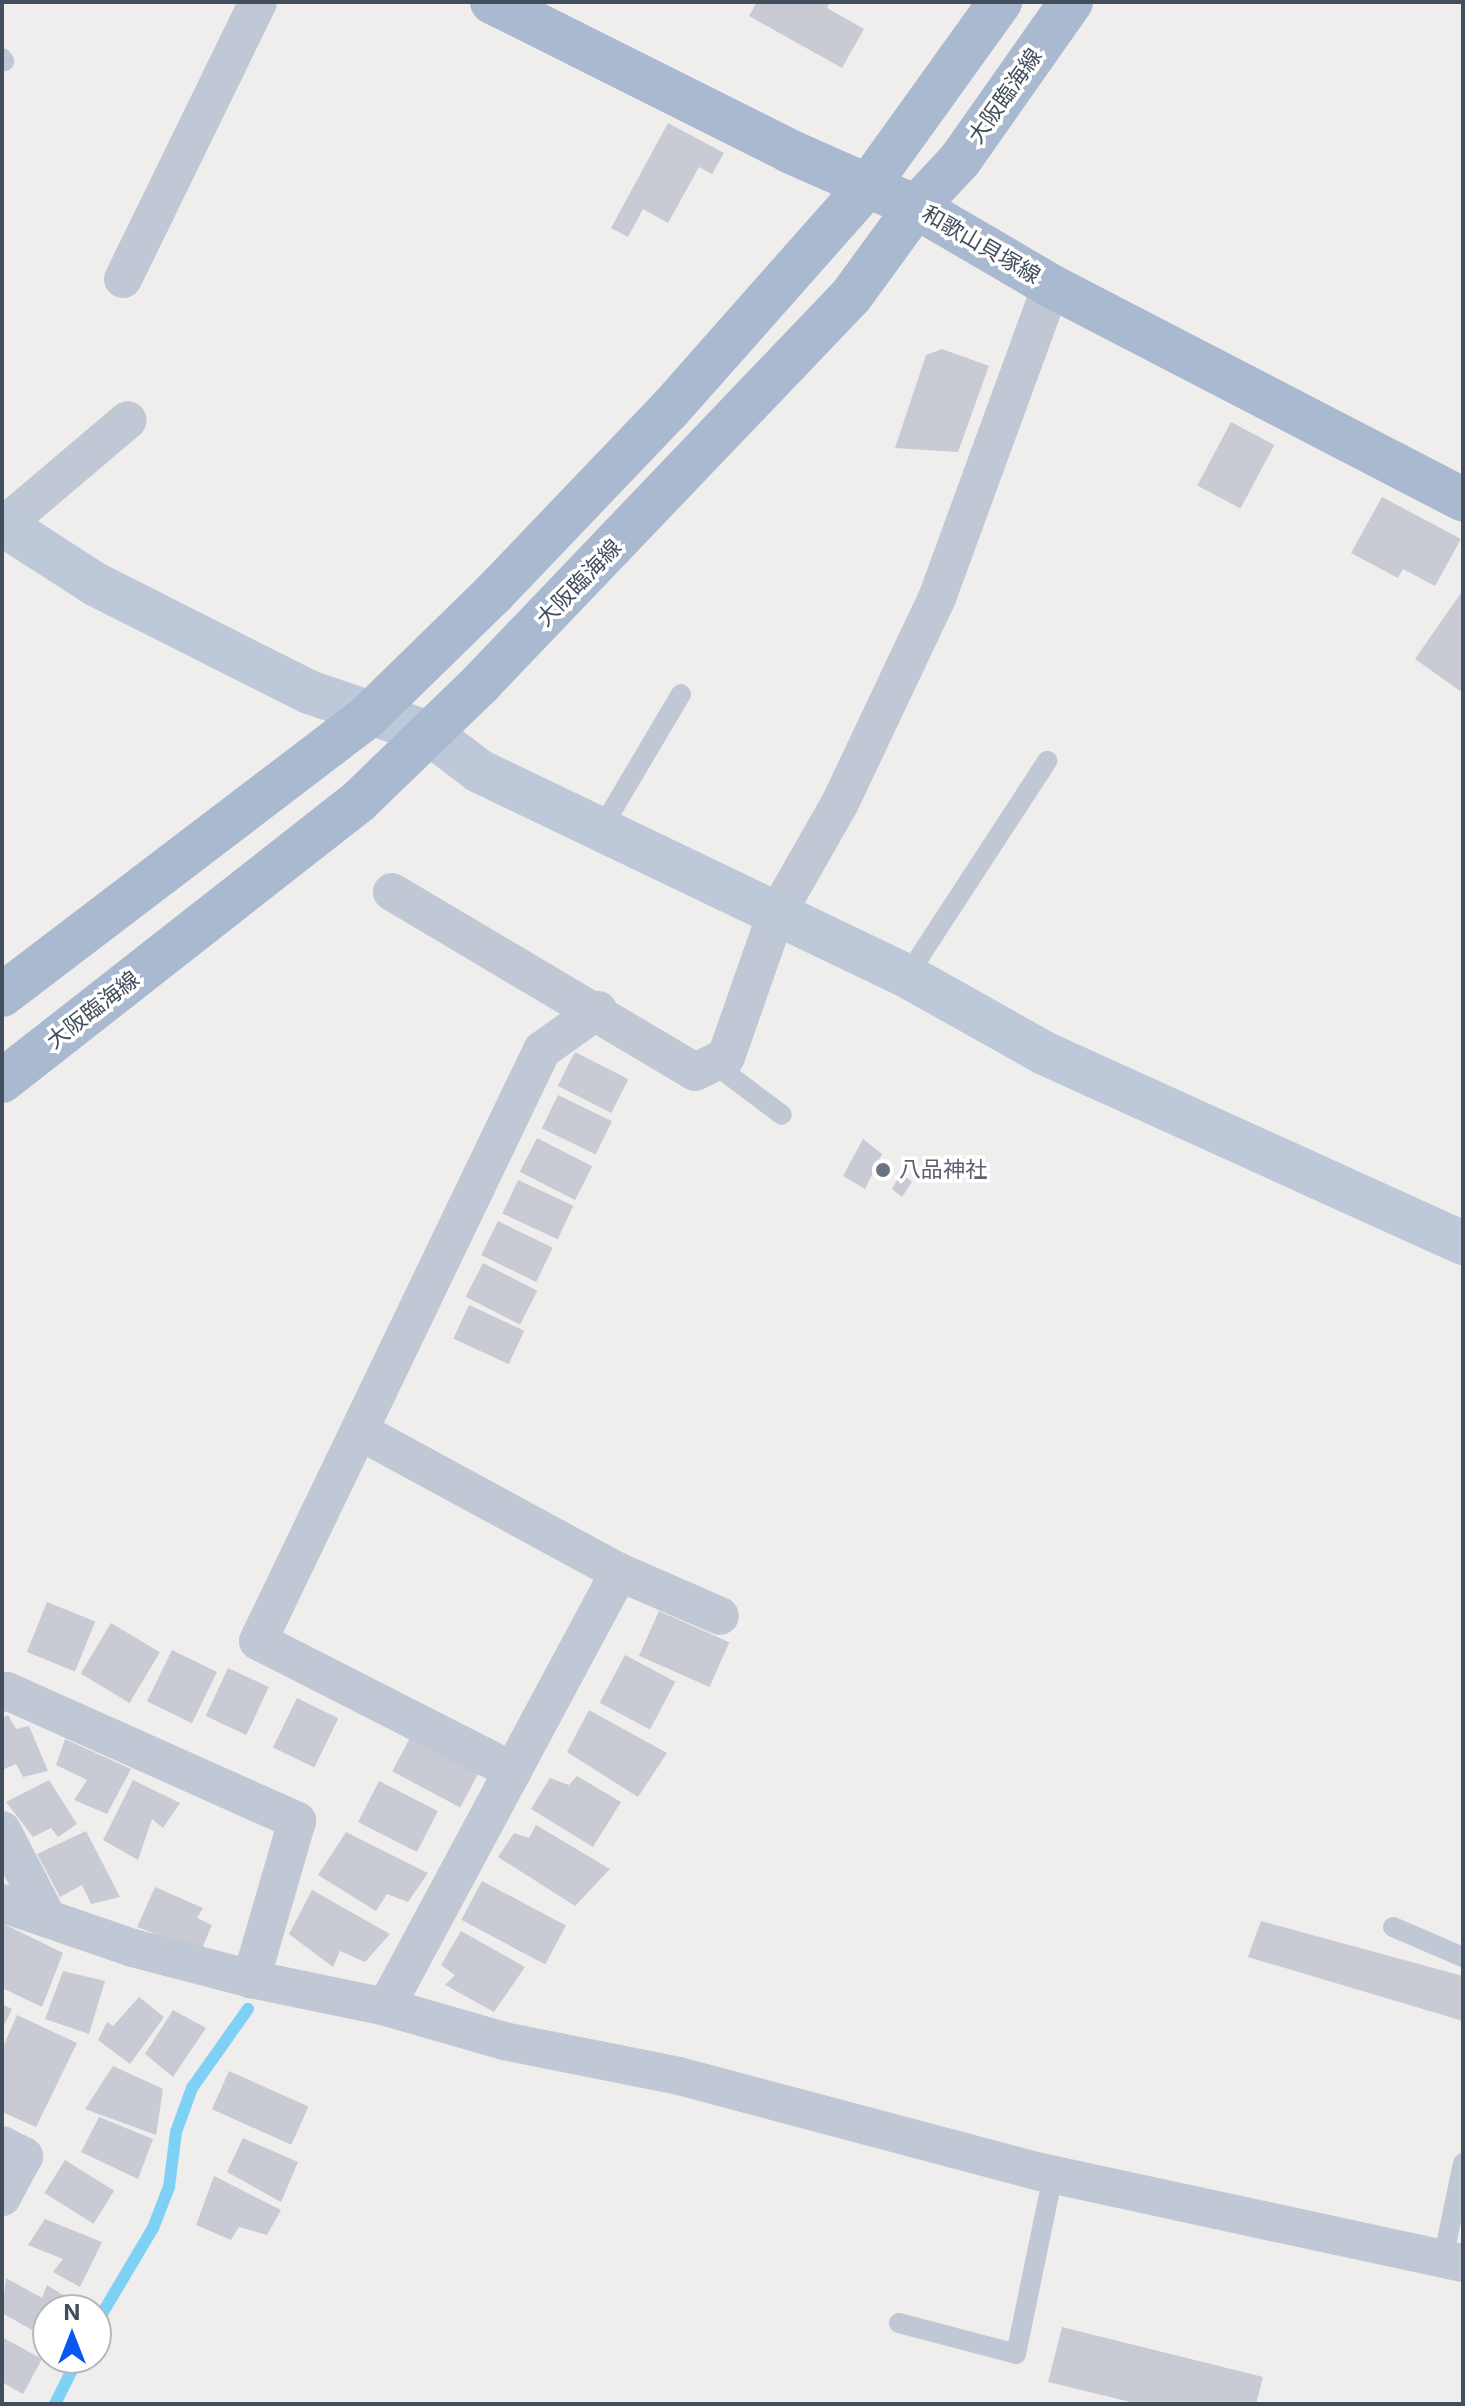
<!DOCTYPE html>
<meta charset="utf-8">
<style>
body{margin:0}
#map{position:relative;width:1465px;height:2406px;overflow:hidden;background:#f0eded;font-family:Inter,"Noto Sans JP",sans-serif}
div>[style]{position:absolute}
.stream>*{height:12px;margin:-6px;padding:0 6px;transform-origin:6px;border-radius:6px;background:#7ed1f5}
.building>*{inset:0;background:#c8cbd4;transform-origin:0 0}
.lane>*{height:20px;margin:-10px;padding:0 10px;transform-origin:10px;border-radius:10px;background:#bfc8d4}
.street>*{height:38px;margin:-19px;padding:0 19px;transform-origin:19px;border-radius:19px;background:#bfc8d4}
.secondary>*{height:44px;margin:-22px;padding:0 22px;transform-origin:22px;border-radius:22px;background:#bdc8d9}
.primary>*{height:44px;margin:-22px;padding:0 22px;transform-origin:22px;border-radius:22px;background:#a9b9cf}
.dots>*{width:22px;height:22px;translate:-50% -50%;box-sizing:border-box;border:4px solid #fff;border-radius:50%}
span{translate:-50% -50%;white-space:nowrap;text-align:center;line-height:1.15;-webkit-text-stroke:7px #fff;paint-order:stroke}
.street-label{font-size:22px;color:#434e5c}
.worship-label{font-size:22px;color:#5b616d}
.left{translate:0 -50%;text-align:left}
.frame{position:absolute;inset:0;border:4px solid #434e5c;pointer-events:none}
.north{position:absolute;left:32px;top:2294px;width:80px;height:80px;box-sizing:border-box;background:#fff;border:2px solid #b4b8be;border-radius:50%;rotate:0deg;font-size:22px;font-weight:700;line-height:32px;text-align:center;color:#434e5c}
.north::after{content:'';display:block;margin:auto;width:28px;height:36px;background:#0656f1;clip-path:polygon(50% 0,100% 100%,50% 72%,0 100%)}
</style>
<div id="map">
<div class="stream">
<div style="left:96px;top:2324px;width:112px;rotate:-59.3deg"></div>
<div style="left:153px;top:2228px;width:44px;rotate:-68.7deg"></div>
<div style="left:169px;top:2187px;width:55px;rotate:-82.7deg"></div>
<div style="left:176px;top:2132px;width:47px;rotate:-70deg"></div>
<div style="left:192px;top:2088px;width:97px;rotate:-54.7deg"></div>
<div style="left:55px;top:2404px;width:51px;rotate:-63.4deg"></div>
</div>
<div class="building">
<div style="clip-path:polygon(757px 2px,830px 2px,827px 8px,864px 29px,842px 68px,749px 16px)"></div>
<div style="clip-path:polygon(668px 123px,724px 153px,712px 174px,699px 167px,668px 223px,643px 209px,628px 237px,611px 228px)"></div>
<div style="clip-path:polygon(942px 349px,989px 366px,958px 452px,895px 448px,926px 355px)"></div>
<div style="left:1231px;top:422px;width:49px;height:72px;rotate:28deg"></div>
<div style="clip-path:polygon(1382px 497px,1461px 539px,1435px 586px,1403px 569px,1398px 578px,1351px 553px)"></div>
<div style="clip-path:polygon(1463px 590px,1463px 693px,1415px 659px)"></div>
<div style="left:575px;top:1052px;width:60px;height:38px;rotate:27deg"></div>
<div style="left:558px;top:1095px;width:60px;height:37px;rotate:26deg"></div>
<div style="left:537px;top:1138px;width:62px;height:38px;rotate:27deg"></div>
<div style="clip-path:polygon(863px 1139px,882px 1154px,865px 1189px,843px 1176px)"></div>
<div style="clip-path:polygon(901px 1173px,912px 1182px,902px 1197px,892px 1189px)"></div>
<div style="left:518px;top:1180px;width:61px;height:37px;rotate:25deg"></div>
<div style="left:498px;top:1221px;width:61px;height:38px;rotate:26deg"></div>
<div style="left:483px;top:1263px;width:61px;height:38px;rotate:27deg"></div>
<div style="left:469px;top:1305px;width:61px;height:37px;rotate:25deg"></div>
<div style="left:47px;top:1602px;width:52px;height:54px;rotate:22deg"></div>
<div style="left:659px;top:1611px;width:77px;height:49px;rotate:24deg"></div>
<div style="left:111px;top:1623px;width:57px;height:59px;rotate:31deg"></div>
<div style="left:172px;top:1650px;width:50px;height:57px;rotate:26deg"></div>
<div style="left:625px;top:1655px;width:57px;height:54px;rotate:28deg"></div>
<div style="left:228px;top:1668px;width:45px;height:53px;rotate:25deg"></div>
<div style="left:297px;top:1698px;width:46px;height:55px;rotate:26deg"></div>
<div style="clip-path:polygon(589px 1710px,667px 1753px,638px 1797px,567px 1752px)"></div>
<div style="clip-path:polygon(8px 1715px,16px 1729px,29px 1726px,48px 1771px,23px 1777px,16px 1764px,2px 1770px,2px 1718px)"></div>
<div style="left:411px;top:1736px;width:77px;height:40px;rotate:28deg"></div>
<div style="clip-path:polygon(65px 1739px,131px 1769px,107px 1814px,74px 1800px,87px 1780px,56px 1765px)"></div>
<div style="clip-path:polygon(577px 1776px,621px 1802px,593px 1847px,531px 1809px,550px 1778px,569px 1785px)"></div>
<div style="clip-path:polygon(49px 1780px,77px 1824px,58px 1837px,51px 1828px,33px 1837px,6px 1802px)"></div>
<div style="clip-path:polygon(133px 1780px,180px 1803px,163px 1828px,152px 1819px,138px 1860px,103px 1840px)"></div>
<div style="left:379px;top:1781px;width:66px;height:46px;rotate:27deg"></div>
<div style="clip-path:polygon(536px 1825px,610px 1869px,575px 1906px,498px 1857px,514px 1833px,529px 1838px)"></div>
<div style="clip-path:polygon(86px 1831px,120px 1897px,91px 1904px,82px 1885px,60px 1897px,37px 1854px)"></div>
<div style="clip-path:polygon(346px 1832px,428px 1873px,408px 1902px,387px 1894px,376px 1911px,318px 1875px)"></div>
<div style="left:482px;top:1881px;width:95px;height:44px;rotate:28deg"></div>
<div style="clip-path:polygon(155px 1887px,203px 1908px,197px 1918px,212px 1925px,201px 1951px,137px 1927px)"></div>
<div style="clip-path:polygon(312px 1890px,390px 1934px,365px 1962px,340px 1951px,333px 1967px,289px 1934px)"></div>
<div style="clip-path:polygon(1261px 1921px,1463px 1976px,1463px 2021px,1248px 1957px)"></div>
<div style="clip-path:polygon(2px 1923px,63px 1953px,42px 2007px,2px 1988px)"></div>
<div style="clip-path:polygon(461px 1931px,525px 1967px,494px 2012px,445px 1985px,455px 1975px,441px 1965px)"></div>
<div style="clip-path:polygon(63px 1971px,105px 1981px,89px 2034px,45px 2019px)"></div>
<div style="clip-path:polygon(139px 1997px,164px 2017px,130px 2064px,98px 2040px,107px 2022px,113px 2026px)"></div>
<div style="clip-path:polygon(2px 2004px,12px 2009px,2px 2030px)"></div>
<div style="clip-path:polygon(173px 2010px,206px 2028px,173px 2077px,145px 2054px)"></div>
<div style="clip-path:polygon(17px 2015px,77px 2043px,36px 2127px,2px 2112px,2px 2049px)"></div>
<div style="clip-path:polygon(113px 2066px,163px 2089px,156px 2135px,85px 2109px)"></div>
<div style="left:229px;top:2071px;width:87px;height:42px;rotate:24deg"></div>
<div style="clip-path:polygon(99px 2117px,153px 2139px,138px 2179px,81px 2152px)"></div>
<div style="clip-path:polygon(243px 2138px,298px 2162px,281px 2202px,227px 2172px)"></div>
<div style="left:65px;top:2160px;width:58px;height:39px;rotate:32deg"></div>
<div style="clip-path:polygon(214px 2176px,281px 2210px,267px 2235px,239px 2227px,231px 2240px,196px 2225px)"></div>
<div style="clip-path:polygon(45px 2219px,102px 2242px,80px 2287px,53px 2272px,63px 2259px,28px 2245px)"></div>
<div style="clip-path:polygon(6px 2278px,42px 2298px,47px 2285px,74px 2302px,69px 2310px,48px 2310px,48px 2339px,2px 2313px)"></div>
<div style="clip-path:polygon(1062px 2327px,1263px 2377px,1256px 2404px,1139px 2404px,1048px 2382px)"></div>
<div style="clip-path:polygon(2px 2337px,42px 2359px,23px 2394px,2px 2382px)"></div>
</div>
<div class="lane">
<div style="left:2px;top:58px;width:4px;rotate:56deg"></div>
<div style="left:600px;top:831px;width:159px;rotate:-59.4deg"></div>
<div style="left:907px;top:976px;width:257px;rotate:-56.9deg"></div>
<div style="left:713px;top:1063px;width:86px;rotate:37deg"></div>
<div style="left:1393px;top:1927px;width:76px;rotate:23.2deg"></div>
<div style="left:1443px;top:2259px;width:98px;rotate:-78.2deg"></div>
<div style="left:899px;top:2323px;width:121px;rotate:14.8deg"></div>
<div style="left:1016px;top:2354px;width:183px;rotate:-78.3deg"></div>
</div>
<div class="street">
<div style="left:123px;top:279px;width:308px;rotate:-64deg"></div>
<div style="left:4px;top:525px;width:162px;rotate:-40.3deg"></div>
<div style="left:392px;top:892px;width:352px;rotate:30.7deg"></div>
<div style="left:695px;top:1072px;width:34px;rotate:-26deg"></div>
<div style="left:726px;top:1057px;width:148px;rotate:-70.7deg"></div>
<div style="left:775px;top:917px;width:131px;rotate:-60.3deg"></div>
<div style="left:840px;top:803px;width:227px;rotate:-64.7deg"></div>
<div style="left:937px;top:598px;width:332px;rotate:-69.9deg"></div>
<div style="left:361px;top:1432px;width:294px;rotate:28.5deg"></div>
<div style="left:2px;top:1693px;width:5px;rotate:-22deg"></div>
<div style="left:7px;top:1691px;width:318px;rotate:24.1deg"></div>
<div style="left:297px;top:1821px;width:165px;rotate:106.2deg"></div>
<div style="left:513px;top:1771px;width:286px;rotate:-153deg"></div>
<div style="left:258px;top:1641px;width:656px;rotate:-64.33deg"></div>
<div style="left:542px;top:1050px;width:69px;rotate:-35.5deg"></div>
<div style="left:2px;top:1830px;width:100px;rotate:62.7deg"></div>
<div style="left:2px;top:1903px;width:139px;rotate:19deg"></div>
<div style="left:133px;top:1948px;width:122px;rotate:14.7deg"></div>
<div style="left:251px;top:1979px;width:138px;rotate:11.7deg"></div>
<div style="left:386px;top:2007px;width:123px;rotate:16.1deg"></div>
<div style="left:504px;top:2041px;width:178px;rotate:11.3deg"></div>
<div style="left:679px;top:2076px;width:375px;rotate:14.9deg"></div>
<div style="left:1041px;top:2172px;width:432px;rotate:12.2deg"></div>
<div style="left:386px;top:2007px;width:493px;rotate:-61.8deg"></div>
<div style="left:619px;top:1572px;width:110px;rotate:23.5deg"></div>
<div style="left:2px;top:2145px;width:25px;rotate:27deg"></div>
<div style="left:24px;top:2156px;width:47px;rotate:118.2deg"></div>
</div>
<div class="secondary">
<div style="left:2px;top:524px;width:111px;rotate:32.8deg"></div>
<div style="left:95px;top:584px;width:240px;rotate:26.8deg"></div>
<div style="left:309px;top:692px;width:127px;rotate:18.9deg"></div>
<div style="left:429px;top:733px;width:63px;rotate:37.2deg"></div>
<div style="left:479px;top:771px;width:475px;rotate:25.6deg"></div>
<div style="left:907px;top:976px;width:157px;rotate:29.3deg"></div>
<div style="left:1044px;top:1053px;width:460px;rotate:24.4deg"></div>
</div>
<div class="primary">
<div style="left:492px;top:2px;width:332px;rotate:26.6deg"></div>
<div style="left:789px;top:151px;width:139px;rotate:23.8deg"></div>
<div style="left:916px;top:207px;width:156px;rotate:30.3deg"></div>
<div style="left:1051px;top:286px;width:464px;rotate:27.4deg"></div>
<div style="left:2px;top:995px;width:462px;rotate:-37.3deg"></div>
<div style="left:369px;top:715px;width:175px;rotate:-44.3deg"></div>
<div style="left:494px;top:593px;width:255px;rotate:-46.3deg"></div>
<div style="left:670px;top:409px;width:302px;rotate:-48.5deg"></div>
<div style="left:870px;top:183px;width:223px;rotate:-54.3deg"></div>
<div style="left:2px;top:1081px;width:454px;rotate:-38.1deg"></div>
<div style="left:359px;top:801px;width:170px;rotate:-44deg"></div>
<div style="left:481px;top:683px;width:535px;rotate:-46.29deg"></div>
<div style="left:851px;top:296px;width:110px;rotate:-53.9deg"></div>
<div style="left:916px;top:207px;width:64px;rotate:-46.9deg"></div>
<div style="left:960px;top:160px;width:193px;rotate:-54.9deg"></div>
</div>
<div class="dots">
<div style="left:883px;top:1170px;background:#6b7280"></div>
</div>
<div class="street-label">
<span style="left:1005px;top:96px;rotate:-55deg">大阪臨海線</span>
<span style="left:981px;top:245px;rotate:30deg">和歌山貝塚線</span>
<span style="left:579px;top:583px;rotate:-46deg">大阪臨海線</span>
<span style="left:93px;top:1010px;rotate:-38deg">大阪臨海線</span>
</div>
<div class="worship-label">
<span class="left" style="left:899px;top:1170px">八品神社</span>
</div>
<div class="frame"></div>
<div class="north">N</div>
</div>
